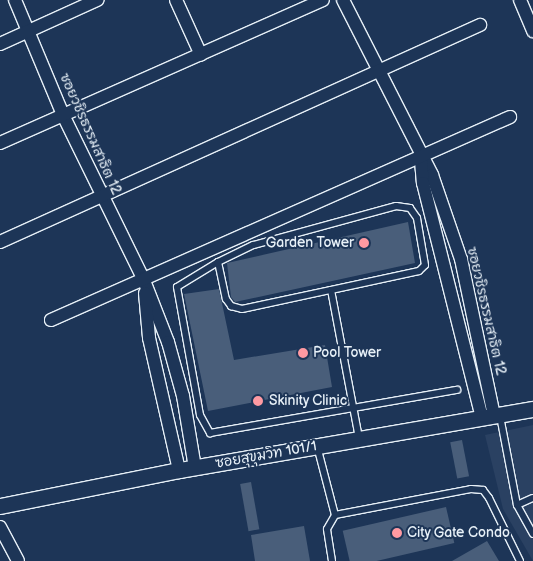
<!DOCTYPE html>
<meta charset="utf-8">
<style>
body{margin:0}
#map{position:relative;width:533px;height:561px;overflow:hidden;background:#1d3557;font-family:"Balsamiq Sans","Playpen Sans Thai",sans-serif}
div>[style]{position:absolute}
.built>*{inset:0;background:#2a4162}
.building>*{inset:0;background:#495e7a;transform-origin:0 0}
.roads{filter:drop-shadow(1px 0 #e8f1f8) drop-shadow(-1px 0 #e8f1f8) drop-shadow(0 1px #e8f1f8) drop-shadow(0 -1px #e8f1f8)}
.service>*{height:6px;margin:-3px;padding:0 3px;transform-origin:3px;border-radius:3px;background:#1d3557}
.minor>*{height:12px;margin:-6px;padding:0 6px;transform-origin:6px;border-radius:6px;background:#1d3557}
.tertiary>*{height:15px;margin:-7.5px;padding:0 7.5px;transform-origin:7.5px;border-radius:7.5px;background:#1d3557}
.dots>*{width:14px;height:14px;translate:-50% -50%;box-sizing:border-box;border:2px solid #1d3557;border-radius:50%}
span{translate:-50% -50%;white-space:nowrap;text-align:center;line-height:1.15;-webkit-text-stroke:4px #1d3557;paint-order:stroke}
.street-label{font-size:14px;color:#e8f1f8}
.poi-label{font-size:14px;color:#e8f1f8}
.right{translate:-100% -50%;text-align:right}
.left{translate:0 -50%;text-align:left}
</style>
<div id="map">
<div class="built">
<div style="clip-path:polygon(533px 425px,533px 561px,503px 509px,485px 435px)"></div>
</div>
<div class="building">
<div style="clip-path:polygon(408px 222px,415px 263px,235px 302px,231px 297px,227px 263px)"></div>
<div style="clip-path:polygon(219px 289px,234px 360px,325px 345px,332px 387px,208px 411px,184px 294px)"></div>
<div style="left:462px;top:440px;width:37px;height:12px;rotate:79deg"></div>
<div style="left:251px;top:482px;width:48px;height:11px;rotate:80deg"></div>
<div style="left:446px;top:507px;width:37px;height:106px;rotate:77deg"></div>
<div style="clip-path:polygon(304px 526px,310px 561px,255px 561px,251px 535px)"></div>
<div style="clip-path:polygon(487px 541px,499px 561px,452px 561px)"></div>
</div>
<div class="roads">
<div class="service">
<div style="left:218px;top:262px;width:48px;rotate:148.6deg"></div>
<div style="left:177px;top:287px;width:130px;rotate:79.8deg"></div>
<div style="left:200px;top:415px;width:21px;rotate:61deg"></div>
<div style="left:210px;top:433px;width:251px;rotate:-9.9deg"></div>
<div style="left:331px;top:290px;width:90px;rotate:-12.2deg"></div>
<div style="left:419px;top:271px;width:8px;rotate:-45deg"></div>
<div style="left:425px;top:265px;width:48px;rotate:-99.7deg"></div>
<div style="left:417px;top:218px;width:12px;rotate:-125deg"></div>
<div style="left:410px;top:208px;width:14px;rotate:-172deg"></div>
<div style="left:396px;top:206px;width:148px;rotate:164.7deg"></div>
<div style="left:253px;top:245px;width:39px;rotate:154deg"></div>
<div style="left:218px;top:262px;width:38px;rotate:78deg"></div>
<div style="left:226px;top:299px;width:9px;rotate:54deg"></div>
<div style="left:231px;top:306px;width:11px;rotate:15deg"></div>
<div style="left:242px;top:309px;width:91px;rotate:-12.1deg"></div>
<div style="left:331px;top:290px;width:151px;rotate:79.3deg"></div>
<div style="left:500px;top:416px;width:91px;rotate:79.2deg"></div>
<div style="left:517px;top:505px;width:33px;rotate:61deg"></div>
<div style="left:317px;top:446px;width:71px;rotate:75.4deg"></div>
<div style="left:517px;top:505px;width:17px;rotate:-24deg"></div>
<div style="left:332px;top:561px;width:32px;rotate:-99deg"></div>
<div style="left:327px;top:529px;width:16px;rotate:-60deg"></div>
<div style="left:335px;top:515px;width:138px;rotate:-10.8deg"></div>
<div style="left:471px;top:489px;width:12px;rotate:5deg"></div>
<div style="left:483px;top:490px;width:10px;rotate:53deg"></div>
<div style="left:489px;top:498px;width:70px;rotate:63.8deg"></div>
</div>
<div class="minor">
<div style="left:15px;top:0;width:125px;rotate:67.3deg"></div>
<div style="left:63px;top:115px;width:182px;rotate:63.9deg"></div>
<div style="left:143px;top:278px;width:69px;rotate:68.7deg"></div>
<div style="left:168px;top:342px;width:56px;rotate:74.5deg"></div>
<div style="left:183px;top:396px;width:73px;rotate:80.5deg"></div>
<div style="left:176px;top:0;width:60px;rotate:65.6deg"></div>
<div style="left:343px;top:0;width:196px;rotate:63deg"></div>
<div style="left:432px;top:175px;width:89px;rotate:71deg"></div>
<div style="left:461px;top:259px;width:160px;rotate:78.1deg"></div>
<div style="left:520px;top:0;width:34px;rotate:67deg"></div>
<div style="left:0;top:44px;width:107px;rotate:-24.4deg"></div>
<div style="left:0;top:143px;width:353px;rotate:-23.9deg"></div>
<div style="left:421px;top:161px;width:22px;rotate:85deg"></div>
<div style="left:423px;top:183px;width:242px;rotate:75.9deg"></div>
<div style="left:0;top:242px;width:527px;rotate:-24.33deg"></div>
<div style="left:145px;top:293px;width:45px;rotate:84.9deg"></div>
<div style="left:149px;top:338px;width:135px;rotate:77.2deg"></div>
<div style="left:51px;top:320px;width:502px;rotate:-23.86deg"></div>
<div style="left:0;top:527px;width:38px;rotate:62deg"></div>
</div>
<div class="tertiary">
<div style="left:0;top:506px;width:183px;rotate:-11.4deg"></div>
<div style="left:179px;top:470px;width:359px;rotate:-9.8deg"></div>
</div>
</div>
<div class="dots">
<div style="left:364px;top:243px;background:#ff9aa2"></div>
<div style="left:303px;top:353px;background:#ff9aa2"></div>
<div style="left:258px;top:401px;background:#ff9aa2"></div>
<div style="left:397px;top:533px;background:#ff9aa2"></div>
</div>
<div class="street-label">
<span style="left:90px;top:134px;rotate:66deg">ซอยวชิรธรรมสาธิต 12</span>
<span style="left:486px;top:311px;rotate:77deg">ซอยวชิรธรรมสาธิต 12</span>
<span style="left:266px;top:455px;rotate:-10deg">ซอยสุขุมวิท 101/1</span>
</div>
<div class="poi-label">
<span class="right" style="left:354px;top:243px">Garden Tower</span>
<span class="left" style="left:313px;top:353px">Pool Tower</span>
<span class="left" style="left:269px;top:401px">Skinity Clinic</span>
<span class="left" style="left:407px;top:533px">City Gate Condo</span>
</div>
</div>
